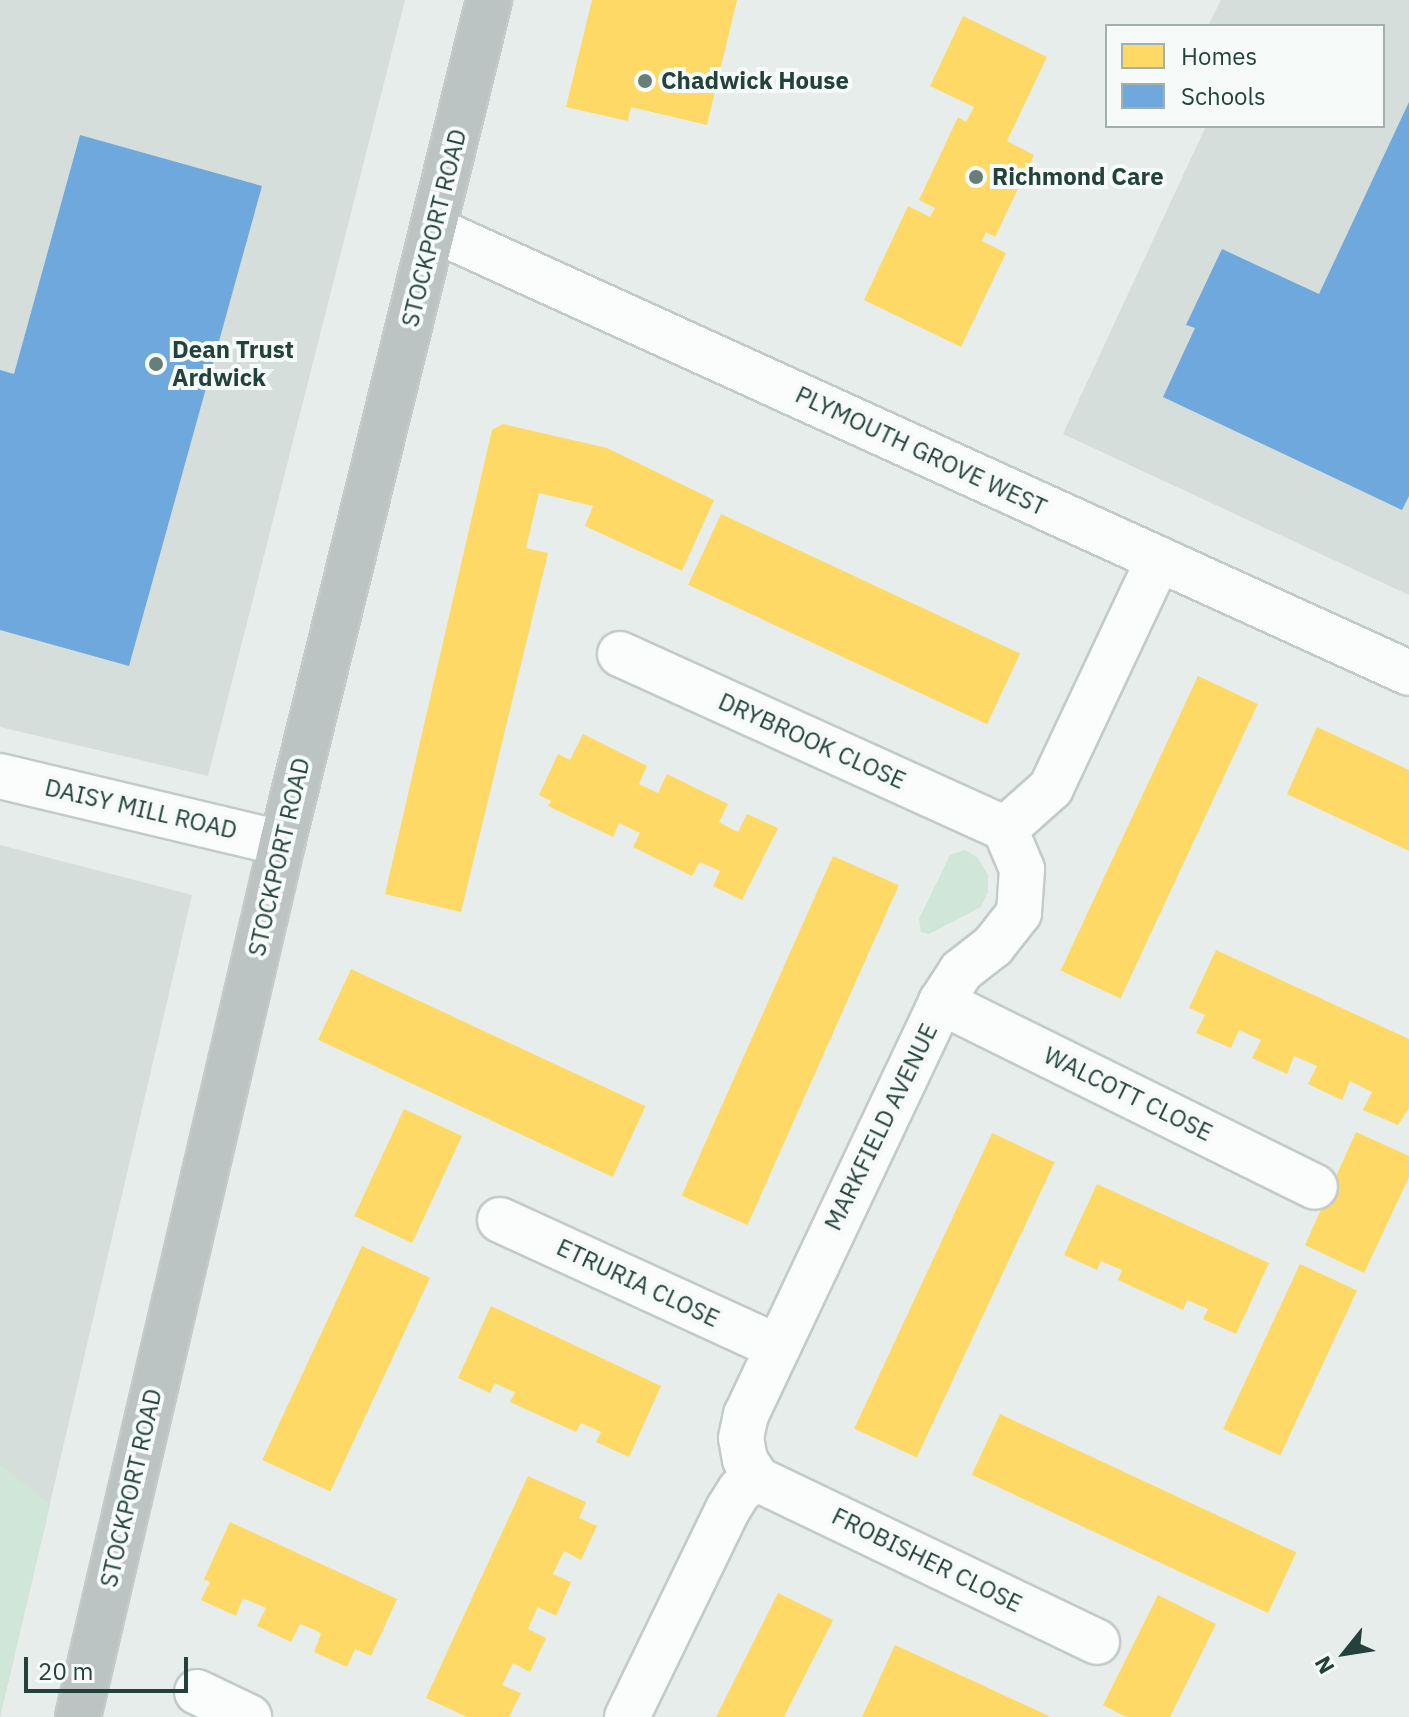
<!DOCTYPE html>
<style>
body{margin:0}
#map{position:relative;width:1409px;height:1717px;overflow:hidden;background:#e7edea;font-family:"IBM Plex Sans",sans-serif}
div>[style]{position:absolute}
.built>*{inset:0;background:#d5deda}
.green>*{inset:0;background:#d0e6d8}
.homes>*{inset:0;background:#ffd966;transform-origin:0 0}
.schools>*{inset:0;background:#6fa8dc}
.roads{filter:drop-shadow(2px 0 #c4cac8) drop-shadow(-2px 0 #c4cac8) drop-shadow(0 2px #c4cac8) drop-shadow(0 -2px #c4cac8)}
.minor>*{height:44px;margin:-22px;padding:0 22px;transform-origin:22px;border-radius:22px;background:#fbfcfc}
.highway>*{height:44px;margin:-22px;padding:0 22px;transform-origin:22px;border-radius:22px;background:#bbc4c2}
.dots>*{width:22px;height:22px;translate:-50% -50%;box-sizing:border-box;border:4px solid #f6fbf9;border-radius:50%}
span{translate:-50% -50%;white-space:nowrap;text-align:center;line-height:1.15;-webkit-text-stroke:8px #f6fbf9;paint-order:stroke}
.poi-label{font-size:24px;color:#24423c;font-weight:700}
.left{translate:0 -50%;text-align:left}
.street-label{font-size:24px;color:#24423c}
.legend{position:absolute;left:1105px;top:24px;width:280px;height:104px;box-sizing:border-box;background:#f6fbf9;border:2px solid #a2b1ad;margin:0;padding:10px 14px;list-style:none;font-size:24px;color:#24423c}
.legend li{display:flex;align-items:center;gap:16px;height:40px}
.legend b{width:40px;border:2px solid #a2b1ad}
.north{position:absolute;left:1305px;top:1613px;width:80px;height:80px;-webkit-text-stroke:6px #f6fbf9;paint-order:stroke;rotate:240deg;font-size:22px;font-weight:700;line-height:32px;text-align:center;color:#24423c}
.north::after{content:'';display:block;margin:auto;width:28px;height:36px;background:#24423c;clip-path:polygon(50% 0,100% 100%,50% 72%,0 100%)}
.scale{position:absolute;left:24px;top:1657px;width:164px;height:36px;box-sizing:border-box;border:4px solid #24423c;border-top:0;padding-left:10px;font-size:24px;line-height:28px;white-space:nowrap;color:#24423c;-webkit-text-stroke:6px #f6fbf9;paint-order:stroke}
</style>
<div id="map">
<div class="built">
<div style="clip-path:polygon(0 0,405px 0,208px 776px,0 727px)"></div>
<div style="clip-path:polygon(1221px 0,1409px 0,1409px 595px,1063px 434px,1206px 126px,1383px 126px,1383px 26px,1208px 26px)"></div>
<div style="clip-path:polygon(0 845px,192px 895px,0 1717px)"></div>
</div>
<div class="green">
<div style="clip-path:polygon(965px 850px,978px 858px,988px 875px,988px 892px,981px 907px,929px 934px,921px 932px,919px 919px,950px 855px)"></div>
<div style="clip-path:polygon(0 1464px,50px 1505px,0 1717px)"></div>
</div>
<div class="homes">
<div style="clip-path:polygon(592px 0,737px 0,707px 125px,631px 107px,628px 121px,566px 107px)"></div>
<div style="clip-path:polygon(963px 16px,1047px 57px,1007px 141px,1034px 155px,995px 237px,986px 232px,982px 241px,1006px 253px,961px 347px,864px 300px,908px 206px,930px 217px,935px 208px,919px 200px,958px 117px,966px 122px,974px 107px,930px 86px)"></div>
<div style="clip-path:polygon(503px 424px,607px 448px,714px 500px,682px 571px,585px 526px,593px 506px,539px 493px,526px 548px,548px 553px,461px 912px,385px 894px,492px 430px)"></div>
<div style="left:721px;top:514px;width:330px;height:78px;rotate:25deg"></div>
<div style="left:1198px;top:676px;width:66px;height:325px;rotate:25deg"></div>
<div style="clip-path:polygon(1317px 727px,1409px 770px,1409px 851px,1287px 794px)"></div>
<div style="clip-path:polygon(583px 734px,647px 766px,639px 784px,658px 793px,667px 774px,728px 804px,719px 822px,728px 827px,738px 832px,747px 814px,778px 828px,742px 900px,713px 886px,720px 871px,700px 862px,692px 876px,633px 847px,640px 833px,619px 823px,613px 837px,548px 806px,551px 801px,539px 795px,558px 754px,570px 760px)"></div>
<div style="left:833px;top:856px;width:72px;height:372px;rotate:24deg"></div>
<div style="clip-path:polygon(1216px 950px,1409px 1039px,1409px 1108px,1398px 1125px,1363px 1110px,1372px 1092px,1350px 1081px,1342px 1100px,1308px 1084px,1317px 1066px,1294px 1056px,1287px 1074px,1252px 1058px,1261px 1040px,1239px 1030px,1231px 1048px,1196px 1033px,1205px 1015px,1189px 1008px)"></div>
<div style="left:351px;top:969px;width:325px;height:78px;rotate:25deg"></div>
<div style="left:404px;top:1109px;width:64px;height:118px;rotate:25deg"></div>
<div style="clip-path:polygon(1356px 1132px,1409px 1156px,1409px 1177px,1364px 1273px,1305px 1245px)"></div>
<div style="left:992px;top:1133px;width:69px;height:326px;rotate:25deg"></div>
<div style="clip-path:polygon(1097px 1184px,1269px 1263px,1236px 1334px,1203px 1319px,1208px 1309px,1187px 1300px,1183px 1310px,1118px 1280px,1122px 1270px,1101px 1261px,1097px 1270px,1064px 1255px)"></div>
<div style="left:362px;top:1246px;width:75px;height:236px;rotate:25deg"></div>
<div style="left:1300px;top:1264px;width:63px;height:182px;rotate:25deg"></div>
<div style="clip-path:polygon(491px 1306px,661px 1386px,629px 1457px,596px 1442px,601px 1432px,581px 1423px,576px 1432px,510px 1402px,515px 1392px,505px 1388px,495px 1383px,490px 1393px,458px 1378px)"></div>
<div style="left:1000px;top:1414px;width:327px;height:67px;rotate:25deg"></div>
<div style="clip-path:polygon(528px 1476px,586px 1502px,579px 1518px,597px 1526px,581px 1560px,564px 1551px,553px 1574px,571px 1582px,556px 1616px,538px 1607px,535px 1613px,528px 1629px,546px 1638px,530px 1672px,513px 1663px,502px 1685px,521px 1693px,509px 1717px,467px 1717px,426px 1698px)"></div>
<div style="clip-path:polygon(230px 1522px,397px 1599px,371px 1656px,355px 1649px,347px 1667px,314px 1652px,321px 1634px,315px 1630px,300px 1624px,291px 1642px,257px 1626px,266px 1608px,243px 1598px,236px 1616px,201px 1600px,210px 1582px,204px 1579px)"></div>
<div style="clip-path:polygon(778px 1593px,833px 1620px,784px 1717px,716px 1717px)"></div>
<div style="clip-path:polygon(1158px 1595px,1216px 1624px,1170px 1717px,1126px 1717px,1103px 1705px)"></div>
<div style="clip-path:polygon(895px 1645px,930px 1661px,1051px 1717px,862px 1717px)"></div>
</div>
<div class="schools">
<div style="clip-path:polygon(1409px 102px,1409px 496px,1402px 510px,1163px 397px,1195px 328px,1186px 325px,1222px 249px,1319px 294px)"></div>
<div style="clip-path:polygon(80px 135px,262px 186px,129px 666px,0 630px,0 370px,14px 374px)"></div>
</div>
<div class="roads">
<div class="minor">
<div style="left:433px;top:229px;width:1072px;rotate:24.46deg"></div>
<div style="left:620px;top:654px;width:423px;rotate:24.4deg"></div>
<div style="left:0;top:776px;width:290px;rotate:13.4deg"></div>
<div style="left:941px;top:1002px;width:417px;rotate:26.3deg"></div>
<div style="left:500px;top:1220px;width:302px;rotate:24.6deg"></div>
<div style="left:757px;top:1479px;width:377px;rotate:25.6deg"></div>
<div style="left:197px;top:1692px;width:58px;rotate:25.7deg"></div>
<div style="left:627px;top:1717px;width:231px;rotate:-64.1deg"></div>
<div style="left:728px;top:1509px;width:22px;rotate:-58deg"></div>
<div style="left:740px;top:1490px;width:20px;rotate:-33deg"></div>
<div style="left:757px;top:1479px;width:22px;rotate:-122deg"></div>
<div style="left:745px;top:1460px;width:22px;rotate:-100deg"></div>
<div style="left:741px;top:1438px;width:24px;rotate:-78deg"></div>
<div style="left:746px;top:1415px;width:457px;rotate:-64.7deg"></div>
<div style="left:941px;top:1002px;width:37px;rotate:-57deg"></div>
<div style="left:961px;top:971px;width:41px;rotate:-38deg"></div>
<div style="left:993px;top:946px;width:42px;rotate:-51.8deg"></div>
<div style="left:1019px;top:913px;width:44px;rotate:-86.1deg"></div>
<div style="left:1022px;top:869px;width:43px;rotate:-113deg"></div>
<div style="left:1005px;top:829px;width:62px;rotate:-41.7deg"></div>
<div style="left:1051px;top:788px;width:253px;rotate:-64.8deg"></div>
</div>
<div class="highway">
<div style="left:78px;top:1717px;width:897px;rotate:-76.86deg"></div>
<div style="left:282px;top:843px;width:868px;rotate:-76.2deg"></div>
</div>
</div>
<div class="dots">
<div style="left:645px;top:81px;background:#687e79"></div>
<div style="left:976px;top:177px;background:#687e79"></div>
<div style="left:156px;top:364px;background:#687e79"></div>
</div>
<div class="poi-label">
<span class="left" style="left:661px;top:81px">Chadwick House</span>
<span class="left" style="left:992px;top:177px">Richmond Care</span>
<span class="left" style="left:172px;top:364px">Dean Trust<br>Ardwick</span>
</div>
<div class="street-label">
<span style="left:434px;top:228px;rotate:-76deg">STOCKPORT ROAD</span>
<span style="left:921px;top:451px;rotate:25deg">PLYMOUTH GROVE WEST</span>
<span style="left:812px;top:741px;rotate:24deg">DRYBROOK CLOSE</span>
<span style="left:141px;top:809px;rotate:13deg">DAISY MILL ROAD</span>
<span style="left:279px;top:857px;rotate:-77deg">STOCKPORT ROAD</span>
<span style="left:1128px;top:1094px;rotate:26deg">WALCOTT CLOSE</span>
<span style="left:881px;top:1127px;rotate:-64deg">MARKFIELD AVENUE</span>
<span style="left:638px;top:1283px;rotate:25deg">ETRURIA CLOSE</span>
<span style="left:131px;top:1488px;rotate:-77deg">STOCKPORT ROAD</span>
<span style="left:927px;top:1560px;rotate:26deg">FROBISHER CLOSE</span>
</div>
<ul class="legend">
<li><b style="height:22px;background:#ffd966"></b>Homes</li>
<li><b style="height:22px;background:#6fa8dc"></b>Schools</li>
</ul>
<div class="north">N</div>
<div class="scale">20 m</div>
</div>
